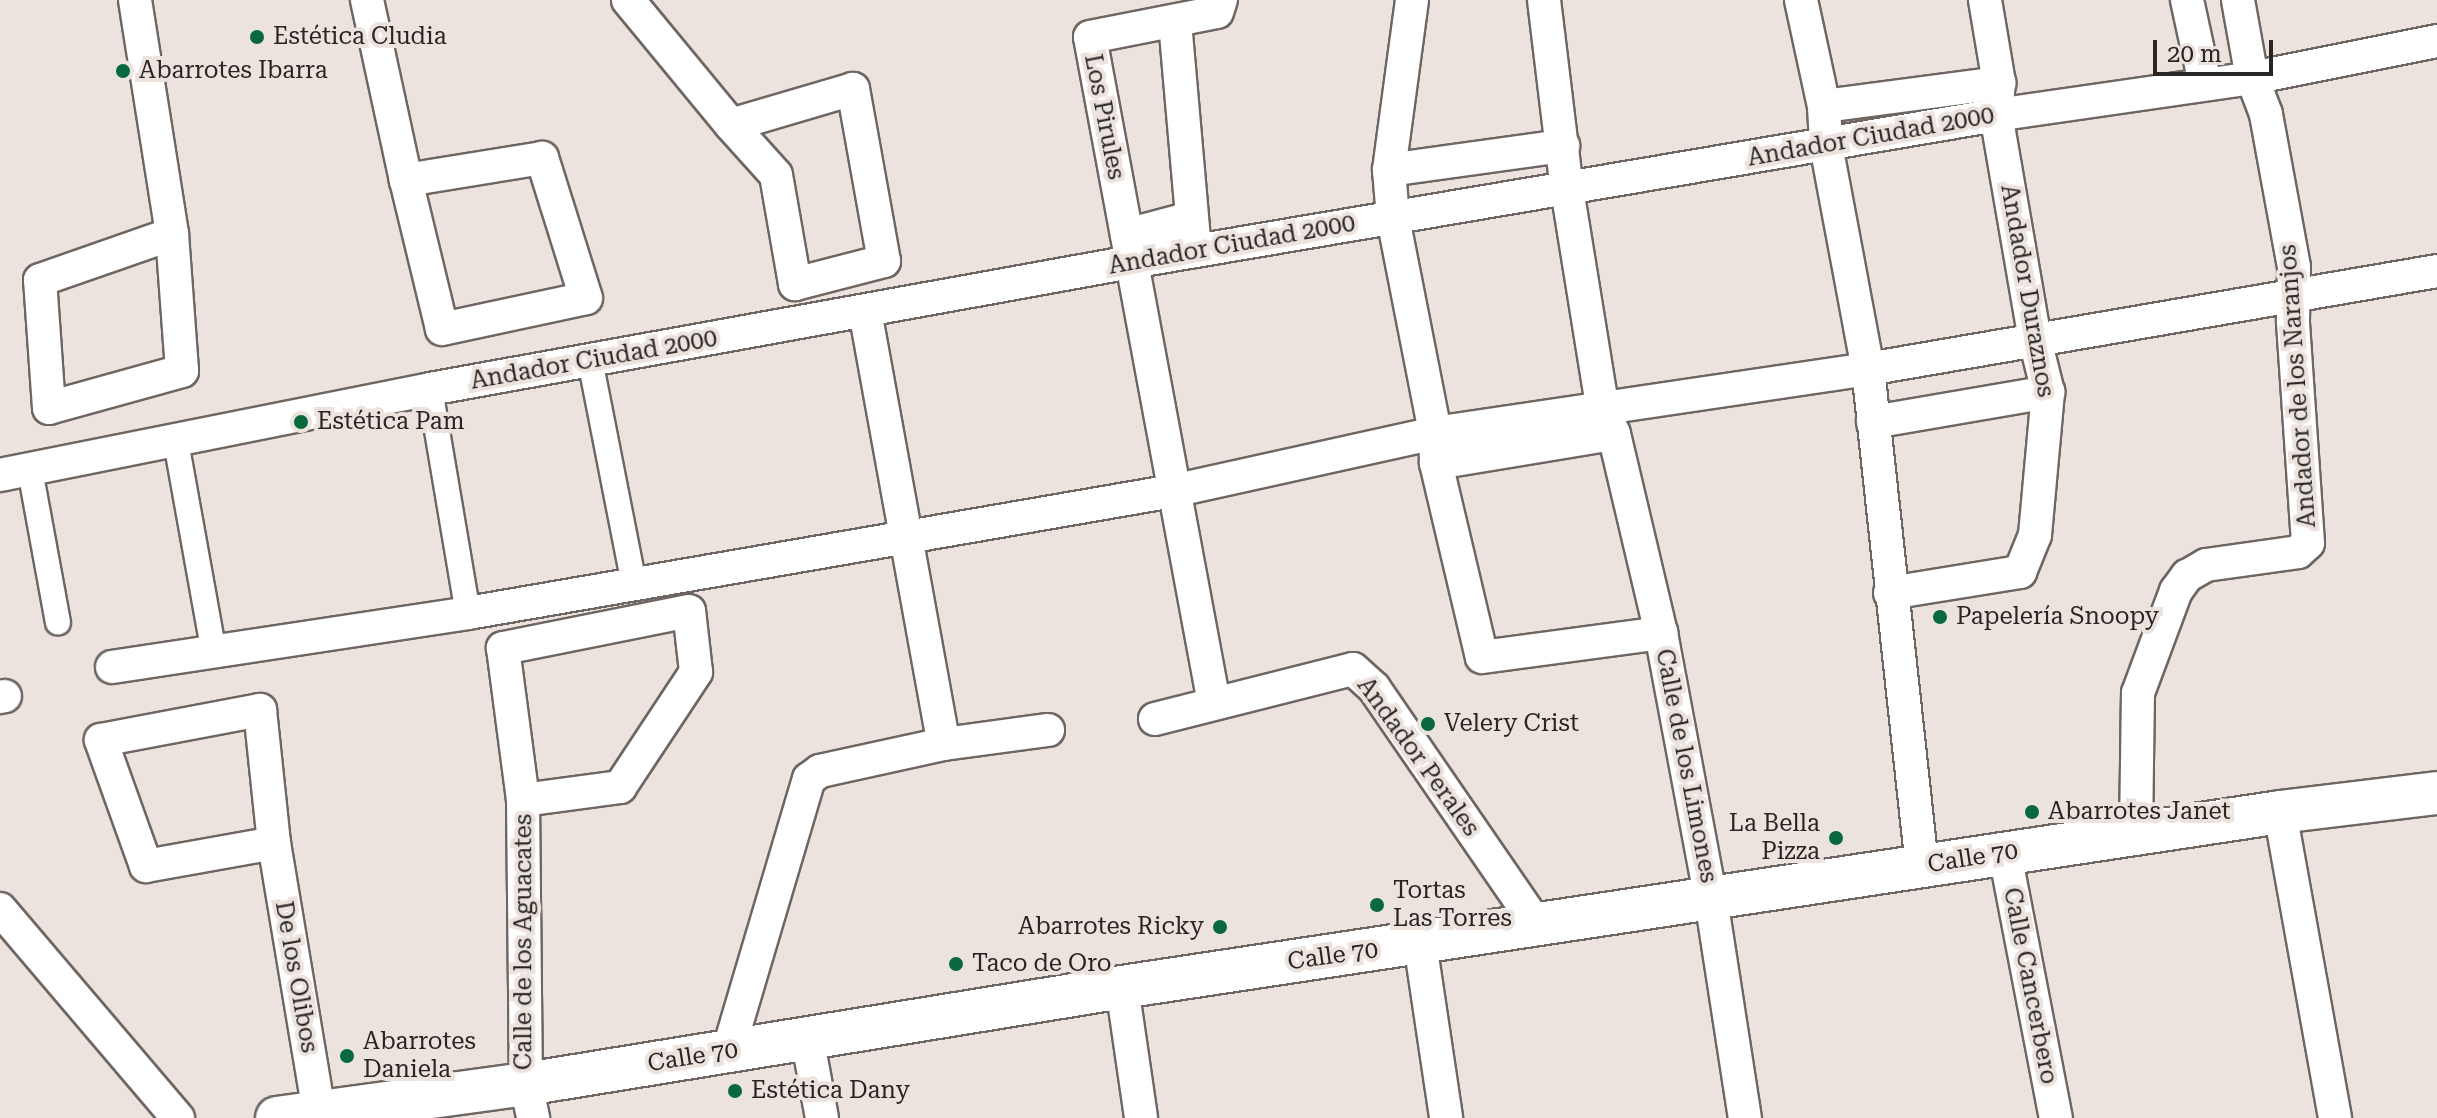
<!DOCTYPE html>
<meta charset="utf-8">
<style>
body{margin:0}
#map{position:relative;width:2437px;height:1118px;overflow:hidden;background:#ece3de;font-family:"Roboto Serif",serif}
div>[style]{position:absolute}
.roads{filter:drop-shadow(2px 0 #6e6662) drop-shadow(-2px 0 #6e6662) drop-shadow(0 2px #6e6662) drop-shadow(0 -2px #6e6662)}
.pedestrian>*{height:24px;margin:-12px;padding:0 12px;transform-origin:12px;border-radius:12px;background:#fff}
.minor>*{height:32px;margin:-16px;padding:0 16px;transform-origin:16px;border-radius:16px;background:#fff}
.tertiary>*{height:42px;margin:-21px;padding:0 21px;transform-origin:21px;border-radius:21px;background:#fff}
.dots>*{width:22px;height:22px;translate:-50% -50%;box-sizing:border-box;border:4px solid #ece3de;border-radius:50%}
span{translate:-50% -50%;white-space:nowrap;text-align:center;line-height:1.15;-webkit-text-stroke:8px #ece3de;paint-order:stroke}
.poi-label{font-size:24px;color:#282523}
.left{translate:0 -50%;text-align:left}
.right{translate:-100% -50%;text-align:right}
.street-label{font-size:24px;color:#282523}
.scale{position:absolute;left:2153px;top:40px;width:120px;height:36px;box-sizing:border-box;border:4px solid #282523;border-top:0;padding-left:10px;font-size:24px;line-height:28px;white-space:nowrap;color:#282523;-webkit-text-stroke:6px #ece3de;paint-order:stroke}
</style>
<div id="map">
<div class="roads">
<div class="pedestrian">
<div style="left:590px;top:360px;width:228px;rotate:78.9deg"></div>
<div style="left:430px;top:389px;width:227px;rotate:80.4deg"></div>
<div style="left:176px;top:442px;width:215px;rotate:79.8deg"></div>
<div style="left:30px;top:470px;width:155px;rotate:79.6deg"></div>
</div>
<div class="minor">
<div style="left:135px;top:0;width:237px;rotate:81deg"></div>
<div style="left:172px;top:234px;width:137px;rotate:85.8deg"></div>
<div style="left:182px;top:371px;width:138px;rotate:164.5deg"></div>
<div style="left:49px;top:408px;width:128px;rotate:-94deg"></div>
<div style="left:40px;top:280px;width:140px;rotate:-19.2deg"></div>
<div style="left:367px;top:0;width:184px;rotate:77.8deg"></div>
<div style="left:406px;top:180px;width:153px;rotate:76.4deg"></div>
<div style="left:442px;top:329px;width:147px;rotate:-12.1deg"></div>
<div style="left:586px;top:298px;width:147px;rotate:-107.4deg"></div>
<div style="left:542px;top:158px;width:138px;rotate:170.8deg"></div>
<div style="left:628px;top:0;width:162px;rotate:50.5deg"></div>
<div style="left:731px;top:125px;width:67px;rotate:48deg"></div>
<div style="left:776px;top:175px;width:111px;rotate:80.1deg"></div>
<div style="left:795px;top:284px;width:92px;rotate:-14.5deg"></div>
<div style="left:884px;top:261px;width:175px;rotate:-100.2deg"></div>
<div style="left:853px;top:89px;width:127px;rotate:163.6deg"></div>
<div style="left:1412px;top:0;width:172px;rotate:97.7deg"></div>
<div style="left:1389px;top:170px;width:48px;rotate:85.2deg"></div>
<div style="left:1393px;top:218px;width:219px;rotate:78.9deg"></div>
<div style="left:1435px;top:433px;width:30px;rotate:88deg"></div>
<div style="left:1436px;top:463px;width:199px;rotate:76.7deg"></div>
<div style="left:1482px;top:657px;width:181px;rotate:-7.6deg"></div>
<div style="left:1544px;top:0;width:190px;rotate:83.1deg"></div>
<div style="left:1567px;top:189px;width:220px;rotate:80.8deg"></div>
<div style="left:1602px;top:406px;width:30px;rotate:67deg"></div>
<div style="left:1614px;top:434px;width:204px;rotate:76.7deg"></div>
<div style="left:1661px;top:633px;width:271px;rotate:79.4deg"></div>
<div style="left:1711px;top:899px;width:222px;rotate:81.2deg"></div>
<div style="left:1801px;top:0;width:108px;rotate:77.8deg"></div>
<div style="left:1824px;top:106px;width:39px;rotate:87deg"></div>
<div style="left:1826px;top:145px;width:228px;rotate:79.4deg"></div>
<div style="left:1868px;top:369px;width:500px;rotate:83.8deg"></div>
<div style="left:2187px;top:0;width:85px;rotate:77.8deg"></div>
<div style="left:1175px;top:22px;width:230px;rotate:85deg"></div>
<div style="left:1824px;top:106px;width:177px;rotate:-7.5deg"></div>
<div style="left:1389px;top:170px;width:176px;rotate:-7.9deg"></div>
<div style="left:1127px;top:235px;width:66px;rotate:-14.9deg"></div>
<div style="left:865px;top:311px;width:440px;rotate:79.7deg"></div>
<div style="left:1873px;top:422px;width:178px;rotate:-9.7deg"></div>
<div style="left:1436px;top:463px;width:180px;rotate:-9.3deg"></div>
<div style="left:0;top:475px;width:439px;rotate:-11.3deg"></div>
<div style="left:430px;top:389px;width:712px;rotate:-10.27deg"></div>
<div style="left:1131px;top:262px;width:877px;rotate:-9.64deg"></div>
<div style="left:1996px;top:115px;width:259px;rotate:-8.2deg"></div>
<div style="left:2252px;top:78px;width:189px;rotate:-11.3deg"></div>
<div style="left:1890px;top:593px;width:132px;rotate:-9.2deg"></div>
<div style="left:2020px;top:572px;width:40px;rotate:-68deg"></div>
<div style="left:2035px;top:535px;width:144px;rotate:-84.8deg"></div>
<div style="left:2048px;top:392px;width:54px;rotate:-104deg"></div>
<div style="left:2035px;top:340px;width:228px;rotate:-99.8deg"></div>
<div style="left:1996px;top:115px;width:32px;rotate:-85deg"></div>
<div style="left:1999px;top:83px;width:84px;rotate:-99.6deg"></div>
<div style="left:112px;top:667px;width:360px;rotate:-8.6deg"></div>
<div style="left:468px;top:613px;width:715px;rotate:-9.82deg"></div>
<div style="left:1173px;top:491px;width:268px;rotate:-12.5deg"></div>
<div style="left:1435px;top:433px;width:438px;rotate:-8.4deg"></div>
<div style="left:1868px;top:369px;width:577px;rotate:-9.77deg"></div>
<div style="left:0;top:697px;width:5px;rotate:-11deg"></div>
<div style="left:1214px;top:703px;width:677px;rotate:-100.55deg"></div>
<div style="left:1090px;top:37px;width:129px;rotate:-11.1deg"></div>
<div style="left:1217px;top:12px;width:13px;rotate:-72deg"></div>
<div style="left:1155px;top:719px;width:204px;rotate:-14.2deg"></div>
<div style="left:1353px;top:669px;width:28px;rotate:42deg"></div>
<div style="left:1374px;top:688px;width:288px;rotate:55.5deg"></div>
<div style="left:523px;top:800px;width:98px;rotate:-7.6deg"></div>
<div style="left:620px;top:787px;width:138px;rotate:-56.5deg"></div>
<div style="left:696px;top:672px;width:61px;rotate:-96.5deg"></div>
<div style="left:689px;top:611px;width:190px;rotate:168.7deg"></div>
<div style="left:503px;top:648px;width:153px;rotate:82.5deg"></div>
<div style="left:523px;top:800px;width:284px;rotate:89.4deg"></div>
<div style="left:526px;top:1084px;width:35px;rotate:78deg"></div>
<div style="left:2280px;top:812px;width:311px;rotate:79.8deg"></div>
<div style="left:2136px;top:834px;width:141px;rotate:-89.2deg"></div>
<div style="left:2138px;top:693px;width:109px;rotate:-69.6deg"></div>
<div style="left:2176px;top:591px;width:19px;rotate:-54deg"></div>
<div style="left:2187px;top:576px;width:22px;rotate:-30deg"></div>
<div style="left:2206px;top:565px;width:93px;rotate:-8deg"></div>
<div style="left:2298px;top:552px;width:13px;rotate:-42deg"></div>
<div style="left:2308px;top:543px;width:223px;rotate:-93.9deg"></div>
<div style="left:2293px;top:321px;width:54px;rotate:-88.9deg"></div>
<div style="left:2294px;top:267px;width:156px;rotate:-100.4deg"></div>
<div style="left:2266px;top:114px;width:39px;rotate:-111deg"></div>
<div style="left:2252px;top:78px;width:79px;rotate:-100.2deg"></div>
<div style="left:274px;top:843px;width:130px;rotate:169.8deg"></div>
<div style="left:146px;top:866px;width:134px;rotate:-109.7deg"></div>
<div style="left:101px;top:740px;width:162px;rotate:-10.7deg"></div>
<div style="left:260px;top:710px;width:134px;rotate:84deg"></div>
<div style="left:274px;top:843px;width:273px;rotate:80.5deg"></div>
<div style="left:2005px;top:854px;width:269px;rotate:79.1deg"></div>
<div style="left:0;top:909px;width:275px;rotate:49.6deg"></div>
<div style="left:1420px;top:943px;width:177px;rotate:81.5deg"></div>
<div style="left:1122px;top:987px;width:132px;rotate:81.7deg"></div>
<div style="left:807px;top:1037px;width:82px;rotate:79.5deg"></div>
<div style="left:728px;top:1052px;width:285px;rotate:-73.5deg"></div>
<div style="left:809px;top:779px;width:14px;rotate:-36deg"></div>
<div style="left:820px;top:771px;width:127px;rotate:-12.3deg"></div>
<div style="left:944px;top:744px;width:105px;rotate:-7.7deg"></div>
</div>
<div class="tertiary">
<div style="left:277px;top:1118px;width:251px;rotate:-7.8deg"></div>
<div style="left:526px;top:1084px;width:604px;rotate:-9.24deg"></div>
<div style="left:1122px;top:987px;width:1171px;rotate:-8.59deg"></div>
<div style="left:2280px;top:812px;width:158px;rotate:-6.9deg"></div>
</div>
</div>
<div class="dots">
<div style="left:257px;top:37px;background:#09683c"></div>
<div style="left:123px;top:71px;background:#09683c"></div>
<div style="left:301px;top:422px;background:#09683c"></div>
<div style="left:1940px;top:617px;background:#09683c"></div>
<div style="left:1428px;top:724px;background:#09683c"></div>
<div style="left:2032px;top:812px;background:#09683c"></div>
<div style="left:1836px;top:838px;background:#09683c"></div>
<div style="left:1377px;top:905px;background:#09683c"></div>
<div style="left:1220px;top:927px;background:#09683c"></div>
<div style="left:956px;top:964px;background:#09683c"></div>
<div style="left:347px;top:1056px;background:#09683c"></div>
<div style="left:735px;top:1091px;background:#09683c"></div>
</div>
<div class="poi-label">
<span class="left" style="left:273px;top:37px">Estética Cludia</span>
<span class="left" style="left:139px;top:71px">Abarrotes Ibarra</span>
<span class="left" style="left:317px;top:422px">Estética Pam</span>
<span class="left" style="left:1956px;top:617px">Papelería Snoopy</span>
<span class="left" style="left:1444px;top:724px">Velery Crist</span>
<span class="left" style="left:2048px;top:812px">Abarrotes Janet</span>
<span class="right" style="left:1820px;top:838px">La Bella<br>Pizza</span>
<span class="left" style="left:1393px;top:905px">Tortas<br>Las Torres</span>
<span class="right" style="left:1204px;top:927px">Abarrotes Ricky</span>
<span class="left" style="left:972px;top:964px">Taco de Oro</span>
<span class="left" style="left:363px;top:1056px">Abarrotes<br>Daniela</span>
<span class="left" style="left:751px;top:1091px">Estética Dany</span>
</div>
<div class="street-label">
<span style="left:1104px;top:117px;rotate:79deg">Los Pirules</span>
<span style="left:1871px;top:137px;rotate:-10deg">Andador Ciudad 2000</span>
<span style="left:1232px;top:245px;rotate:-10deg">Andador Ciudad 2000</span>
<span style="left:2027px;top:291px;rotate:80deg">Andador Duraznos</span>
<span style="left:594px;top:360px;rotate:-10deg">Andador Ciudad 2000</span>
<span style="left:2298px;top:386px;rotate:-94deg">Andador de los Naranjos</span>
<span style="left:1418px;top:757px;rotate:54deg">Andador Perales</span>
<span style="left:1686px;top:766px;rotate:79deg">Calle de los Limones</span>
<span style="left:1973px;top:858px;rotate:-9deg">Calle 70</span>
<span style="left:524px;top:942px;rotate:-90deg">Calle de los Aguacates</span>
<span style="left:1333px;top:956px;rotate:-8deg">Calle 70</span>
<span style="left:296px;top:977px;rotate:80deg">De los Olibos</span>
<span style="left:2030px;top:986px;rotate:79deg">Calle Cancerbero</span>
<span style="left:693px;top:1057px;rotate:-9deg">Calle 70</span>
</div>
<div class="scale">20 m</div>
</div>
